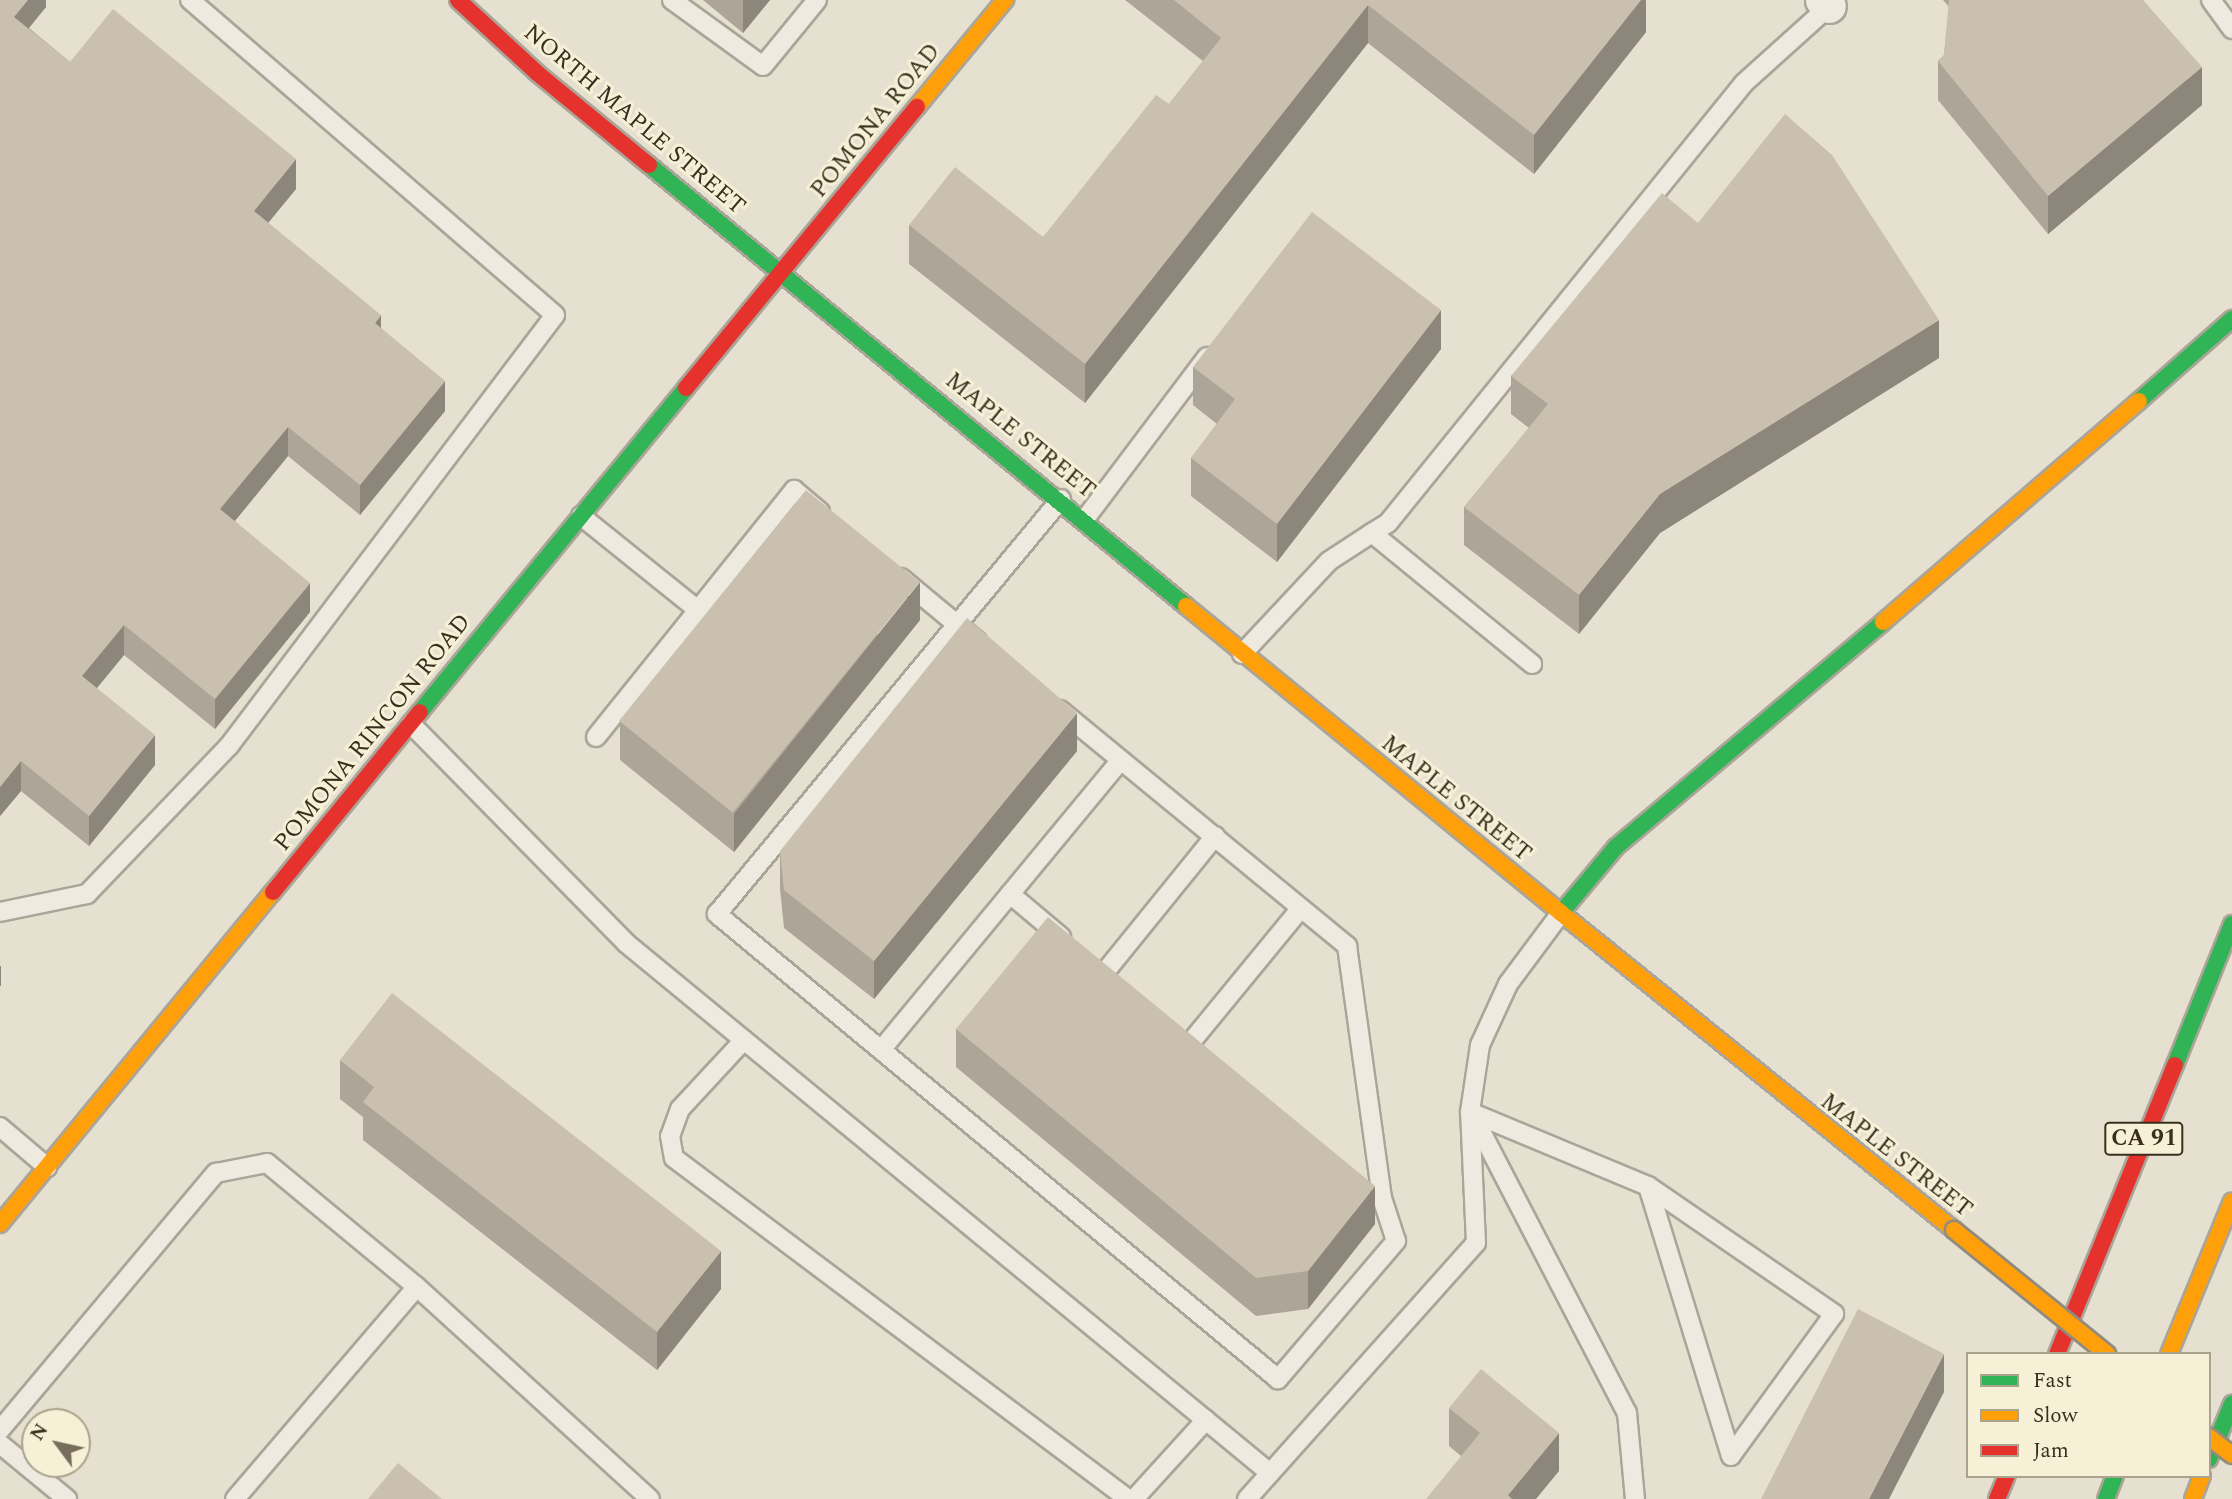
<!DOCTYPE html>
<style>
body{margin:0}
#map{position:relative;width:2232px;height:1499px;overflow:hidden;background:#e5e0cf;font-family:Spectral,serif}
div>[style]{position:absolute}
.roads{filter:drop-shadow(2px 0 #aaa598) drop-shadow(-2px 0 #aaa598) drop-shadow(0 2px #aaa598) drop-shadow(0 -2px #aaa598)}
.lane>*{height:18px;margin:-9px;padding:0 9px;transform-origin:9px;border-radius:9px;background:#eeeae0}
.street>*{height:33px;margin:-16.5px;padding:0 16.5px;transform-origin:16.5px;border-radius:16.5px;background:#eeeae0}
.fast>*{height:16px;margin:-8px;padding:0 8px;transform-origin:8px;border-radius:8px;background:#30b455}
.slow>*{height:16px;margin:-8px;padding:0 8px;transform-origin:8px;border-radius:8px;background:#ff9f0a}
.jam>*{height:16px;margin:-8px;padding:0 8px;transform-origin:8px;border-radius:8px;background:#e5322d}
.bridges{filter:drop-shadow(2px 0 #908b7f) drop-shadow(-2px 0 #908b7f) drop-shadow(0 2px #908b7f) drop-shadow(0 -2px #908b7f)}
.slow-bridge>*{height:16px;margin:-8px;padding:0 8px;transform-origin:8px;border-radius:8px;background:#ff9f0a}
.wall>*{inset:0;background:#ada597}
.shaded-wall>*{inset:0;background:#8d867b;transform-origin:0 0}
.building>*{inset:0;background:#c9c0b0;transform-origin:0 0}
span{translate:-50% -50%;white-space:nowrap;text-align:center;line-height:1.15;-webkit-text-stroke:6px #f5f0d6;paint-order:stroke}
.shield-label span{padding:2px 5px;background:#f5f0d6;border:2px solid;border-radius:5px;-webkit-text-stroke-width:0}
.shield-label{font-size:23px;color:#3a2f1f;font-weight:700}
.street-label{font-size:24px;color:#3a2f1f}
.legend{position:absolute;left:1966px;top:1352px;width:245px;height:126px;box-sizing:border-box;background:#f5f0d6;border:2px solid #aaa38d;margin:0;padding:9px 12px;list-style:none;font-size:21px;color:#3a2f1f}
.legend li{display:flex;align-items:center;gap:14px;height:35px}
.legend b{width:35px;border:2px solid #aaa38d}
.north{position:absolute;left:21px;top:1408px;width:70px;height:70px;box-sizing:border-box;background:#f5f0d6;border:2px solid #aaa38d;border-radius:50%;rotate:303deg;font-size:19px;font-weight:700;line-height:28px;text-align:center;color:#3a2f1f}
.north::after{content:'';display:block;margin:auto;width:24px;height:32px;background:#766d5d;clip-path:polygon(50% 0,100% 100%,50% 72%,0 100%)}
</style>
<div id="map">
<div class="roads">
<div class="lane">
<div style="left:672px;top:0;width:112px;rotate:36deg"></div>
<div style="left:763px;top:66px;width:85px;rotate:-50.7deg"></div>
<div style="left:2211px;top:0;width:36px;rotate:54deg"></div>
<div style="left:581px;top:516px;width:150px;rotate:38.8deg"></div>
<div style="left:698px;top:610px;width:154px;rotate:-51.3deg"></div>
<div style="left:794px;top:490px;width:34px;rotate:40deg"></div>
<div style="left:1085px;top:519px;width:203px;rotate:-53deg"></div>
<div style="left:1372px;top:533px;width:19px;rotate:-32deg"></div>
<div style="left:1388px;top:523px;width:566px;rotate:-51.02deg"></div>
<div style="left:1744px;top:83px;width:121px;rotate:-42deg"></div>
<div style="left:901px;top:578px;width:99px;rotate:39.7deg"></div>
<div style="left:1242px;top:654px;width:127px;rotate:-46.9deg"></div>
<div style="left:1329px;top:561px;width:51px;rotate:-33.1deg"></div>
<div style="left:1372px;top:533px;width:207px;rotate:39.3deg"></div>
<div style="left:1060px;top:710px;width:372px;rotate:39.4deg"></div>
<div style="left:1347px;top:946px;width:254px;rotate:82.1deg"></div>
<div style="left:1382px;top:1198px;width:45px;rotate:72deg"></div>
<div style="left:1396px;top:1241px;width:182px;rotate:130.5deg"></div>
<div style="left:1278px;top:1379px;width:729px;rotate:-140.35deg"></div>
<div style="left:717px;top:914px;width:539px;rotate:-50.34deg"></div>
<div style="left:411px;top:724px;width:307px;rotate:45.5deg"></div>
<div style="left:626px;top:943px;width:834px;rotate:39.45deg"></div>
<div style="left:596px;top:737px;width:163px;rotate:-51.2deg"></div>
<div style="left:1010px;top:894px;width:67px;rotate:40.1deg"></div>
<div style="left:0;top:912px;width:89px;rotate:-11.7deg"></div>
<div style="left:87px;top:894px;width:205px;rotate:-46.2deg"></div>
<div style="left:229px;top:746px;width:540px;rotate:-52.9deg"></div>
<div style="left:555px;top:315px;width:482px;rotate:-139.2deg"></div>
<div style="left:1105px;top:972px;width:175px;rotate:-51deg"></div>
<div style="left:744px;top:1040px;width:94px;rotate:132.8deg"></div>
<div style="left:680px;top:1109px;width:29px;rotate:110deg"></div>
<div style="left:670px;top:1136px;width:22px;rotate:80deg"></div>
<div style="left:674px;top:1158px;width:568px;rotate:36.91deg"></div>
<div style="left:1191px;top:1042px;width:173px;rotate:-50.6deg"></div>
<div style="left:881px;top:1050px;width:376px;rotate:-50.4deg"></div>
<div style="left:1470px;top:1112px;width:193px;rotate:22.6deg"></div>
<div style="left:1648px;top:1186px;width:226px;rotate:34.5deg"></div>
<div style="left:1834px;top:1314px;width:175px;rotate:126deg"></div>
<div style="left:1731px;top:1456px;width:282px;rotate:-107.1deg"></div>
<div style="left:1474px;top:1118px;width:332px;rotate:62.6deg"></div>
<div style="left:1627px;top:1413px;width:86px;rotate:84.7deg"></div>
<div style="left:0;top:1127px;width:62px;rotate:40.4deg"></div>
<div style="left:0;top:1430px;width:336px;rotate:-50deg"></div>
<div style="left:216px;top:1173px;width:52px;rotate:-11.1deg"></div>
<div style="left:267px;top:1163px;width:195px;rotate:39.6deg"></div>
<div style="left:0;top:1444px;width:87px;rotate:39.4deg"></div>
<div style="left:235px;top:1499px;width:279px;rotate:-49.4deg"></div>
<div style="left:417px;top:1287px;width:315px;rotate:42.3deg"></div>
<div style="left:1134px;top:1499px;width:107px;rotate:-47.7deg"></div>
<div style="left:1247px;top:1499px;width:343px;rotate:-48.2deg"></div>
<div style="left:1476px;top:1243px;width:131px;rotate:-92.6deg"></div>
<div style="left:1470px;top:1112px;width:68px;rotate:-81.5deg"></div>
<div style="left:1480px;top:1045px;width:67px;rotate:-65.3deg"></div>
<div style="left:1508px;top:984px;width:89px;rotate:-53.3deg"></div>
</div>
<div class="street">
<div style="left:1822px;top:0;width:9px;rotate:41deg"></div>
</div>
<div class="fast">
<div style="left:649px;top:165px;width:695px;rotate:39.39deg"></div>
<div style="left:2139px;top:401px;width:124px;rotate:-41.4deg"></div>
<div style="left:420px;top:712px;width:419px;rotate:-50.6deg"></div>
<div style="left:1561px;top:913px;width:86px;rotate:-50.2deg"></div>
<div style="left:1616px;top:847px;width:349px;rotate:-40.1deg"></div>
<div style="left:2175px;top:1065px;width:152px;rotate:-68deg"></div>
<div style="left:2209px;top:1459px;width:60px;rotate:-67.3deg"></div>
<div style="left:2106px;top:1499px;width:25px;rotate:-69deg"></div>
</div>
<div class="slow">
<div style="left:917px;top:107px;width:139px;rotate:-50.6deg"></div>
<div style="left:1186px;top:606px;width:485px;rotate:39.3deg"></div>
<div style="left:1883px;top:622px;width:338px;rotate:-40.8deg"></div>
<div style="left:1561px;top:913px;width:505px;rotate:38.89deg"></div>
<div style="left:0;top:1224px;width:430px;rotate:-50.6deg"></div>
<div style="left:2169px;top:1354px;width:165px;rotate:-67.6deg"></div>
<div style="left:2193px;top:1499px;width:25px;rotate:-69deg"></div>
</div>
<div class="jam">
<div style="left:458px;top:0;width:108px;rotate:42.7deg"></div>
<div style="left:537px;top:73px;width:145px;rotate:39.4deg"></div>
<div style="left:686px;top:388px;width:364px;rotate:-50.6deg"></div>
<div style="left:273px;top:892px;width:232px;rotate:-50.8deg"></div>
<div style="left:2057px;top:1354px;width:312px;rotate:-67.8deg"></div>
<div style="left:1997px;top:1499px;width:25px;rotate:-67deg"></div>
</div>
</div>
<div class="bridges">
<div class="slow-bridge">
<div style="left:1954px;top:1230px;width:197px;rotate:39deg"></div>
<div style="left:2209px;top:1437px;width:29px;rotate:38deg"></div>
</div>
</div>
<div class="wall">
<div style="clip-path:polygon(0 0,46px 0,46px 7px,29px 28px,70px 62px,296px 189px,268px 223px,381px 328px,445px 411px,360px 515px,288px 456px,235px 521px,310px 612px,215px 729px,124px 655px,97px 688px,155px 765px,89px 846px,21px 791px,0 816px)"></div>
<div style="clip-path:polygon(703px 0,770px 0,743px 33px)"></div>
<div style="clip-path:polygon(1125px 0,1646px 0,1646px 32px,1534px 174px,1368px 43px,1085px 403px,909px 264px,909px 225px,1043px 237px,1169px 104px,1203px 61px)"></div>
<div style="clip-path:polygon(1943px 0,2143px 0,2202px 105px,2048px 234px,1938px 100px,1938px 61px,1944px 55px,1949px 7px)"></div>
<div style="clip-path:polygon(1698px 223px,1939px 358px,1660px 533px,1579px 634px,1464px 545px,1464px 507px,1529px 428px,1511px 414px,1511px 376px)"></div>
<div style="clip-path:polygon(1441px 349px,1277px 562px,1191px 496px,1191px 458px,1217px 424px,1193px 405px,1193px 367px)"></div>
<div style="clip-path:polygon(920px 620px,734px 852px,620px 760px,620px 721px)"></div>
<div style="clip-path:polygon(1077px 751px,874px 999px,784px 928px,780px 889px,780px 851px)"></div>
<div style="clip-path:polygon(956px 1029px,1375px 1224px,1308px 1309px,1256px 1316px,956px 1067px)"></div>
<div style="clip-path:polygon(340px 1060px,721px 1289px,657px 1370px,363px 1140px,363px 1117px,340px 1099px)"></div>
<div style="clip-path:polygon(1449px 1408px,1559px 1471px,1461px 1456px,1449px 1446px)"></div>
</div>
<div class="shaded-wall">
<div style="clip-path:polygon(28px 0,46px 0,46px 7px,14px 46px,14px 17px)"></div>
<div style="clip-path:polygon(743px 0,770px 0,743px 33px)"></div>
<div style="clip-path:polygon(1641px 0,1646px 0,1646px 32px,1534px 174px,1534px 135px)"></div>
<div style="clip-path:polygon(1368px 5px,1368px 43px,1085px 403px,1085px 364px)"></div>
<div style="clip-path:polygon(2202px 67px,2202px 105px,2048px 234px,2048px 196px)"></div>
<div style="clip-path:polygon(296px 159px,296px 189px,254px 240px,254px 211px)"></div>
<div style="clip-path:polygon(1441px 310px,1441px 349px,1277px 562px,1277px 524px)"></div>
<div style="clip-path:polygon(381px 315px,381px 345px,375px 323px)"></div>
<div style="clip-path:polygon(1939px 320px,1939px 358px,1660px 533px,1579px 634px,1579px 595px,1660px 494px)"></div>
<div style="clip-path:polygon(445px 381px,445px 411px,360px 515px,360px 485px)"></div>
<div style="clip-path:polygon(288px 427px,288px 456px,220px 539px,220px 509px)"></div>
<div style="clip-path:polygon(920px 582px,920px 620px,734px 852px,734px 814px)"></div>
<div style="clip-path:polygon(310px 583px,310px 612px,215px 729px,215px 699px)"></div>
<div style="clip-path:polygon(124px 625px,124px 655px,82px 706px,82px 676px)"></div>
<div style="clip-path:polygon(1077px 713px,1077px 751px,874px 999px,874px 961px)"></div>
<div style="clip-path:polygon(155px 735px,155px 765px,89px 846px,89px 816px)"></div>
<div style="clip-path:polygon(21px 761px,21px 791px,0 816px,0 787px)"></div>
<div style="left:1px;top:966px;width:20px;height:1px;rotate:90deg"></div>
<div style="clip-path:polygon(1375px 1186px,1375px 1224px,1308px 1309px,1308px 1271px)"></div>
<div style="clip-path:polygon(721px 1251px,721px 1289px,657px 1370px,657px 1332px)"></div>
<div style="clip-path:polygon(1944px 1354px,1944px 1392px,1889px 1499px,1869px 1499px)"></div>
<div style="clip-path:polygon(1559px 1433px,1559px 1471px,1536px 1499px,1508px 1499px,1508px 1495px)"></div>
</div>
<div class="building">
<div style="clip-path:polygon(0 0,28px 0,14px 17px,70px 62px,113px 9px,296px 159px,254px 211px,381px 315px,375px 323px,445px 381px,360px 485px,288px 427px,220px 509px,310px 583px,215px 699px,124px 625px,82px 676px,155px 735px,89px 816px,21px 761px,0 787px)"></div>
<div style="clip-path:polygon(1174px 0,1641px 0,1534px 135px,1368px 5px,1085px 364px,909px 225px,955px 167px,1043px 237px,1156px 95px,1169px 104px,1221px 38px)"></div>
<div style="clip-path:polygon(1949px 0,2143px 0,2202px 67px,2048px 196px,1938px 61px,1944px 55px)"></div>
<div style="clip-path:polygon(1785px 114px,1832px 155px,1939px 320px,1660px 494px,1579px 595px,1464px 507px,1548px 404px,1511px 376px,1662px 193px,1698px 223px)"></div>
<div style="clip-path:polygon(1312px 212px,1441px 310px,1277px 524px,1191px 458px,1235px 399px,1193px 367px)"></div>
<div style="left:806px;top:490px;width:146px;height:297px;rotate:39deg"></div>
<div style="clip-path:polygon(967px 618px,1077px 713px,874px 961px,784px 890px,780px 851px)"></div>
<div style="clip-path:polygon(1048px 917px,1375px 1186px,1308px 1271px,1256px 1278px,956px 1029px)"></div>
<div style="clip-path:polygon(392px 993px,721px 1251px,657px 1332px,363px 1102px,374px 1087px,340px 1060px)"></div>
<div style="clip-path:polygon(1858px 1309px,1944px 1354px,1869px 1499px,1761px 1499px)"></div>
<div style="clip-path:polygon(1481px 1369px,1559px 1433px,1508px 1495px,1512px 1499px,1426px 1499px,1480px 1433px,1449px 1408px)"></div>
<div style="clip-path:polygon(398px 1463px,442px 1499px,368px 1499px)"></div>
</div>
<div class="shield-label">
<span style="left:2144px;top:1139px">CA 91</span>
</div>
<div class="street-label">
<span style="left:634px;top:120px;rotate:40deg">NORTH MAPLE STREET</span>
<span style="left:876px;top:121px;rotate:-51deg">POMONA ROAD</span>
<span style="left:1020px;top:436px;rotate:39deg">MAPLE STREET</span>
<span style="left:373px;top:733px;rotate:-51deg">POMONA RINCON ROAD</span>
<span style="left:1456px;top:799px;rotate:39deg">MAPLE STREET</span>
<span style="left:1896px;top:1156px;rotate:38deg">MAPLE STREET</span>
</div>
<ul class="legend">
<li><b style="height:9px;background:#30b455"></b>Fast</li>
<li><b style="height:9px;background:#ff9f0a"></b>Slow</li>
<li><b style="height:9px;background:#e5322d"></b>Jam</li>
</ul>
<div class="north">N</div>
</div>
